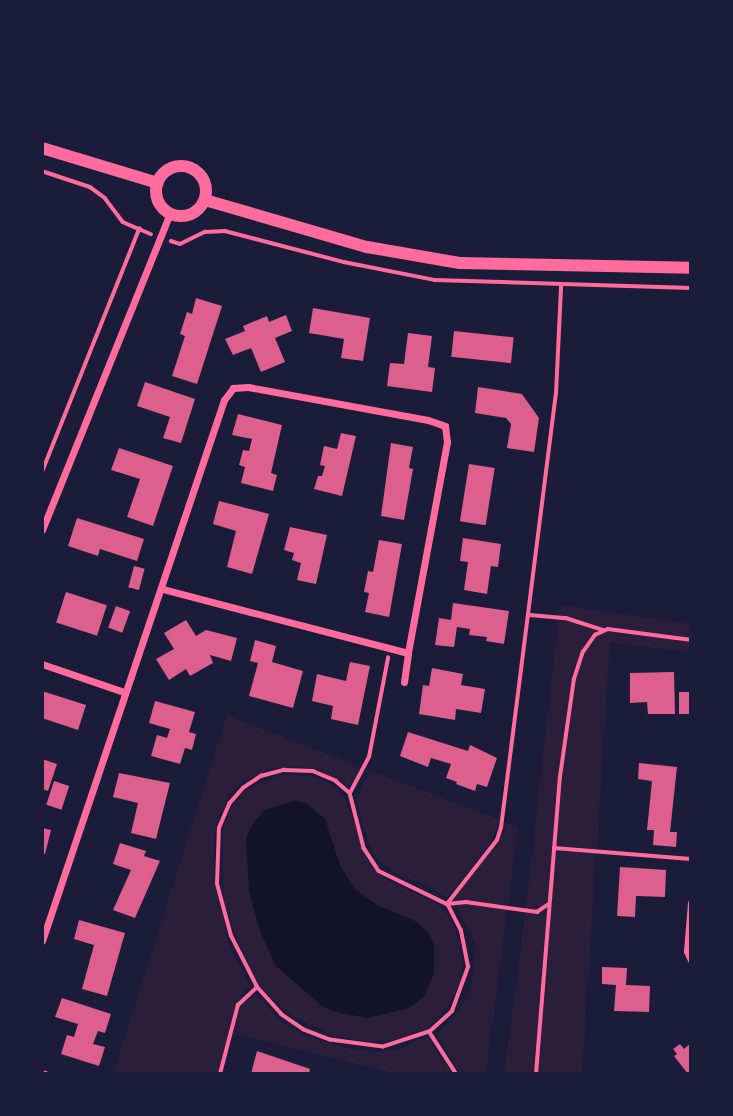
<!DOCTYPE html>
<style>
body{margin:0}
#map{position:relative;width:733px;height:1116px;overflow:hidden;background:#1b1b3a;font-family:"Archivo Narrow",sans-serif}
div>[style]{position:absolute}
.green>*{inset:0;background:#2a1e3b}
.water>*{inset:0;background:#12122b}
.building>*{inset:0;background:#dd5f8e;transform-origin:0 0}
.path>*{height:3.5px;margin:-1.75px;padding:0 1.75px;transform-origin:1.75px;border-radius:1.75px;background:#ff6b9d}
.minor>*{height:7px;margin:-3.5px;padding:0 3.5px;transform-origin:3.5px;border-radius:3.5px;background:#ff6b9d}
.tertiary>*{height:12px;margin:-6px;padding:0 6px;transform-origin:6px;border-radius:6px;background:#ff6b9d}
.tertiary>.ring{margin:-6px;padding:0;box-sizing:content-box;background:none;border:12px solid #ff6b9d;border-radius:50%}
span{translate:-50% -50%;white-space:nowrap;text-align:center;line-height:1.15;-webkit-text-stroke:6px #1b1b3a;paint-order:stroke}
.frame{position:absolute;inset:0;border:44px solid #1b1b3a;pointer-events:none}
</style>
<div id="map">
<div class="green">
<div style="clip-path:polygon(560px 605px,691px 624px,691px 653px,610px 642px,582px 1074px,504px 1074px,523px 933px)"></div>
<div style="clip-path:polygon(227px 715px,360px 767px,350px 786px,325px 773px,307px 767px,286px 767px,267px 770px,242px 782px,229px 795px,218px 817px,214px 837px,214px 881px,230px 947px,250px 986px,241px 994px,235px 1007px,218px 1074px,113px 1074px)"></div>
<div style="clip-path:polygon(369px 770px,501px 820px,490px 844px,447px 898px,429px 886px,397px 874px,377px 860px,368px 842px,356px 800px)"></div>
<div style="clip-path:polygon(evenodd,287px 774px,316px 777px,336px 787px,346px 801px,367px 859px,387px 880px,436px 903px,449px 916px,456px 932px,463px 961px,460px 983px,448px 1007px,430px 1027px,407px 1036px,380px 1042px,354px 1040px,332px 1035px,292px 1016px,260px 987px,245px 961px,224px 901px,222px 834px,229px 810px,242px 792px,272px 778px,287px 774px,294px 801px,325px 819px,340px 866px,354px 888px,378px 906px,415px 921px,323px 1007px,276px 966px,265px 810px,294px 801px)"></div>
<div style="clip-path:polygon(507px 823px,518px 826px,486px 1074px,460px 1074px,436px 1034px,453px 1019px,467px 999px,473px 978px,476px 946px,453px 900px,499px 840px)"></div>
<div style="clip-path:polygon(256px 994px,282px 1022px,306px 1036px,350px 1049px,376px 1052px,402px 1048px,427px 1036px,452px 1074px,398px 1074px,233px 1034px,243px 1002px)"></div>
</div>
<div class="water">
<div style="clip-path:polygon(294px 801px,306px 803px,325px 819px,340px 866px,354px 888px,378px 906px,415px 921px,429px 933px,434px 945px,434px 974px,424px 996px,409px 1008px,367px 1018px,340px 1013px,323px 1007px,276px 966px,261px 934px,249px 892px,246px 838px,255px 821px,265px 810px)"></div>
</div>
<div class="building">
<div style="clip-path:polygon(196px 298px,222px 306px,197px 384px,172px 376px,185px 336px,180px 334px,187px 312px,192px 314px)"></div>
<div style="clip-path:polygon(313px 308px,370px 318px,363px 361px,341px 358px,344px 339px,309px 333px)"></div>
<div style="clip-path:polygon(286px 315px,292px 331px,275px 338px,285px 362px,261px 372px,251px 348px,233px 355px,225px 339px,245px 331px,243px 326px,267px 316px,269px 322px)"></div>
<div style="left:454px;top:331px;width:60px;height:26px;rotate:6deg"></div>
<div style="clip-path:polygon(408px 333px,432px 336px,428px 367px,435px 368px,432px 392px,387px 386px,390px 363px,404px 364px)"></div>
<div style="clip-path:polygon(145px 382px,195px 399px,181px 443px,163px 438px,170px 417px,137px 406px)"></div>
<div style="clip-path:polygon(478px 387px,522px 394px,539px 418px,534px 452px,507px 448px,511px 424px,506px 418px,475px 413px)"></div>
<div style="clip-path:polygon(238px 414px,282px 425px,271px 473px,277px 475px,273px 491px,241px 483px,245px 467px,239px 465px,243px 450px,249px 451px,252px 439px,232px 435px)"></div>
<div style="clip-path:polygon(341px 433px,356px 436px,342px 496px,314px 489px,318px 476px,322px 476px,325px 466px,320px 465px,324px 446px,337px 449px)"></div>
<div style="clip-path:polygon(391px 443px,413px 447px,409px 468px,413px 469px,404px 520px,381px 516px)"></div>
<div style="clip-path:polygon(119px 448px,173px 466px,153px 526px,127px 517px,140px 479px,111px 470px)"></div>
<div style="left:469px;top:464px;width:26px;height:58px;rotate:9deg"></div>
<div style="clip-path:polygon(219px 501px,269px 514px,252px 574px,227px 567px,236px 531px,213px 524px)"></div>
<div style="clip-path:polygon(77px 518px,144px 539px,137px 561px,100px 549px,98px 556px,68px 546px)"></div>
<div style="clip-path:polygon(290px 527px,327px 535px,316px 584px,297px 580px,301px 563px,292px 560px,294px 553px,284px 550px)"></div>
<div style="clip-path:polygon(463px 538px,501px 544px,498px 567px,491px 566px,487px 594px,464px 590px,468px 562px,460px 561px)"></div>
<div style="clip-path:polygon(379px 540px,402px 544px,389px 617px,365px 612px,369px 593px,364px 592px,368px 571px,373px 572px)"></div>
<div style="left:134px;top:566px;width:11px;height:22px;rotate:15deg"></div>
<div style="left:66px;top:592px;width:43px;height:32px;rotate:18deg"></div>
<div style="clip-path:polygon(453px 603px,509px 611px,504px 644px,486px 641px,487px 637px,469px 635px,470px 629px,457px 627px,454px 647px,435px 645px,439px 618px,451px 620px)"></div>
<div style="left:116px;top:606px;width:15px;height:23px;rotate:20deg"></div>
<div style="clip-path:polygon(186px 620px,196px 636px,206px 630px,237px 638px,231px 661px,210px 655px,213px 663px,190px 676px,186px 669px,169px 680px,156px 659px,174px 649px,164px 633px)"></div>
<div style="clip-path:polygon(255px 640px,276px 646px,272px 662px,303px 671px,293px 708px,249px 696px,258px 663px,250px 661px)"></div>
<div style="clip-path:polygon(350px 662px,370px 666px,358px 725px,331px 719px,333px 706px,312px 701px,317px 674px,346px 681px)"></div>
<div style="clip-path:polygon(432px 668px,463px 674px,461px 685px,485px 689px,481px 713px,456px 709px,455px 720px,419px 714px,423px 685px,429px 686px)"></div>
<div style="clip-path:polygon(674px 672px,675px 714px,648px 714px,647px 702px,630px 703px,630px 673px)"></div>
<div style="clip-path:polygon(42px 691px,86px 705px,78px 730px,42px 718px)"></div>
<div style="left:679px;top:692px;width:12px;height:22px"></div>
<div style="clip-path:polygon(155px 701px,195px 712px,189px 732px,196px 734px,192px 750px,185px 748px,180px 764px,151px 756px,157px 735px,167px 738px,170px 729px,149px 723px)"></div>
<div style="clip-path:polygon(408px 732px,468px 751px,470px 745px,497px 758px,487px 787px,477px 784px,475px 791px,456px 784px,457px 782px,446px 778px,451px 764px,431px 758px,428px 767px,400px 756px)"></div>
<div style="clip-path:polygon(42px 759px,57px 764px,48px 791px,42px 789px)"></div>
<div style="clip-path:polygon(639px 763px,677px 767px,670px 832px,677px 832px,676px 847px,653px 845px,654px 830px,647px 830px,652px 781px,638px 779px)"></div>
<div style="clip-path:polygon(119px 773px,170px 783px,156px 839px,131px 833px,138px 803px,113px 797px)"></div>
<div style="left:54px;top:781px;width:16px;height:25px;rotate:18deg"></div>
<div style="clip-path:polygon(42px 828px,51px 830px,45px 854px,42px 854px)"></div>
<div style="clip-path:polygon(120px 843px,146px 851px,144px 856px,160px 861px,135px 918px,113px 910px,131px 870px,113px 864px)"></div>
<div style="clip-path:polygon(620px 867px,666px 870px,665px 897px,636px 896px,635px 917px,617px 916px)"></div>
<div style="clip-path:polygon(79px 920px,125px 933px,107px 996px,82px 989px,94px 945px,74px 939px)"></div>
<div style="clip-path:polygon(602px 967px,627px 968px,626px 985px,650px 986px,649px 1012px,614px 1011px,616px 985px,602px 984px)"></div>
<div style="clip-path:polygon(62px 998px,111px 1014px,105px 1033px,98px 1031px,93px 1044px,105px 1047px,99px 1066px,61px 1054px,67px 1035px,74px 1037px,78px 1024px,55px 1017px)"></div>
<div style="clip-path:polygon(691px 1043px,691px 1074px,688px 1074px,674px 1056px,677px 1054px,673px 1049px,680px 1044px,684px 1049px)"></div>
<div style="clip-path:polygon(257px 1051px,310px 1069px,309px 1074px,251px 1074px)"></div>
</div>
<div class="path">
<div style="left:42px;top:171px;width:51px;rotate:18.4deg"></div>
<div style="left:90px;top:187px;width:19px;rotate:36deg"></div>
<div style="left:105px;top:198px;width:30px;rotate:53deg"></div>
<div style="left:123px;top:222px;width:17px;rotate:24deg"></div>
<div style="left:171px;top:241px;width:9px;rotate:18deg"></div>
<div style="left:180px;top:244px;width:28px;rotate:-26deg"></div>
<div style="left:205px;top:232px;width:20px;rotate:-3deg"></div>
<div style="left:225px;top:231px;width:123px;rotate:14.6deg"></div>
<div style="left:344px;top:262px;width:93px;rotate:11.2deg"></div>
<div style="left:435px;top:280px;width:256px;rotate:1.8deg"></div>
<div style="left:42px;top:472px;width:262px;rotate:-68.2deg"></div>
<div style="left:139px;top:229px;width:13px;rotate:23deg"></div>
<div style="left:530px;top:615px;width:36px;rotate:5deg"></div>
<div style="left:566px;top:618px;width:39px;rotate:18deg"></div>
<div style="left:350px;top:793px;width:41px;rotate:-62.2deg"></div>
<div style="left:369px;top:757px;width:101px;rotate:-79.1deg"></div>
<div style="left:554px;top:848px;width:137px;rotate:4.6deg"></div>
<div style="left:429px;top:1032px;width:48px;rotate:161.9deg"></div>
<div style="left:383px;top:1047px;width:53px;rotate:-172.5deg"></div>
<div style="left:330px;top:1040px;width:28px;rotate:-159deg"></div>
<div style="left:304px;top:1030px;width:27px;rotate:-146deg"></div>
<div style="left:282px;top:1015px;width:38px;rotate:-132deg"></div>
<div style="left:257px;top:987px;width:57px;rotate:-117deg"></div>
<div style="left:231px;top:936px;width:54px;rotate:-105.1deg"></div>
<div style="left:217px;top:884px;width:56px;rotate:-88deg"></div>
<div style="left:219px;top:828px;width:26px;rotate:-67deg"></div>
<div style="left:229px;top:804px;width:21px;rotate:-49deg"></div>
<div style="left:243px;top:788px;width:22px;rotate:-34deg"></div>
<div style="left:261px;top:776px;width:24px;rotate:-15deg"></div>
<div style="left:284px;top:770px;width:29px;rotate:2deg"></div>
<div style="left:313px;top:771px;width:25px;rotate:23deg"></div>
<div style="left:336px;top:781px;width:18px;rotate:41deg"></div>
<div style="left:350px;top:793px;width:57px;rotate:75.7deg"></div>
<div style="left:364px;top:848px;width:27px;rotate:57deg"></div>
<div style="left:379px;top:871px;width:76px;rotate:25.9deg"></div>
<div style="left:447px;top:904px;width:19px;rotate:-6deg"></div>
<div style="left:466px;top:902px;width:72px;rotate:8deg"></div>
<div style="left:537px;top:912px;width:14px;rotate:-34deg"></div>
<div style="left:220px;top:1074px;width:71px;rotate:-75.4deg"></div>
<div style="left:238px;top:1005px;width:26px;rotate:-43deg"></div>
<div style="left:456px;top:1074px;width:50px;rotate:-122.7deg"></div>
<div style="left:429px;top:1032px;width:31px;rotate:-42deg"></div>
<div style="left:452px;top:1011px;width:47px;rotate:-70deg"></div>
<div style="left:468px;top:967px;width:37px;rotate:-101deg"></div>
<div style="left:461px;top:931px;width:30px;rotate:-117deg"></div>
<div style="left:447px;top:904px;width:81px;rotate:-52deg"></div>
<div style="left:497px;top:840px;width:13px;rotate:-72deg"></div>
<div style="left:501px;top:828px;width:437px;rotate:-82.8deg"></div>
<div style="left:556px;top:394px;width:108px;rotate:-87.3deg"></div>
<div style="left:536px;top:1074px;width:298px;rotate:-85.4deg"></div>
<div style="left:560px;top:777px;width:99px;rotate:-81.9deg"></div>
<div style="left:574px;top:679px;width:28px;rotate:-72deg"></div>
<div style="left:583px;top:652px;width:21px;rotate:-55deg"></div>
<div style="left:595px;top:635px;width:14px;rotate:-25deg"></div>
<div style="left:608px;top:629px;width:84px;rotate:7.5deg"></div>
</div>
<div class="minor">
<div style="left:42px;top:530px;width:342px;rotate:-68deg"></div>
<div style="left:42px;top:664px;width:87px;rotate:18.9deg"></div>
<div style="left:404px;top:682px;width:29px;rotate:-82deg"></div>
<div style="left:691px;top:903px;width:48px;rotate:94.8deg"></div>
<div style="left:687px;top:951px;width:10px;rotate:66deg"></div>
<div style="left:42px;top:941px;width:571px;rotate:-71.41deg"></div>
<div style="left:224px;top:400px;width:15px;rotate:-53deg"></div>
<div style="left:233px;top:388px;width:15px;rotate:-4deg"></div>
<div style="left:248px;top:387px;width:183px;rotate:10.4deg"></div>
<div style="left:428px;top:420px;width:18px;rotate:19deg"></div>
<div style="left:445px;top:426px;width:16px;rotate:83deg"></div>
<div style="left:447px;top:442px;width:215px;rotate:100.5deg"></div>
<div style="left:408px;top:653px;width:253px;rotate:-165.4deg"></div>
<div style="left:42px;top:1073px;width:3px;rotate:18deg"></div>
</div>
<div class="tertiary">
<div style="left:42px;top:148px;width:121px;rotate:16.8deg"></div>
<div class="ring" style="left:156px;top:166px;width:38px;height:38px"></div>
<div style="left:205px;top:200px;width:169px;rotate:16.2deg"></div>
<div style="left:367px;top:247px;width:94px;rotate:9.8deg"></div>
<div style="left:460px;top:263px;width:231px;rotate:1.2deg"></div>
</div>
<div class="frame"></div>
</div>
